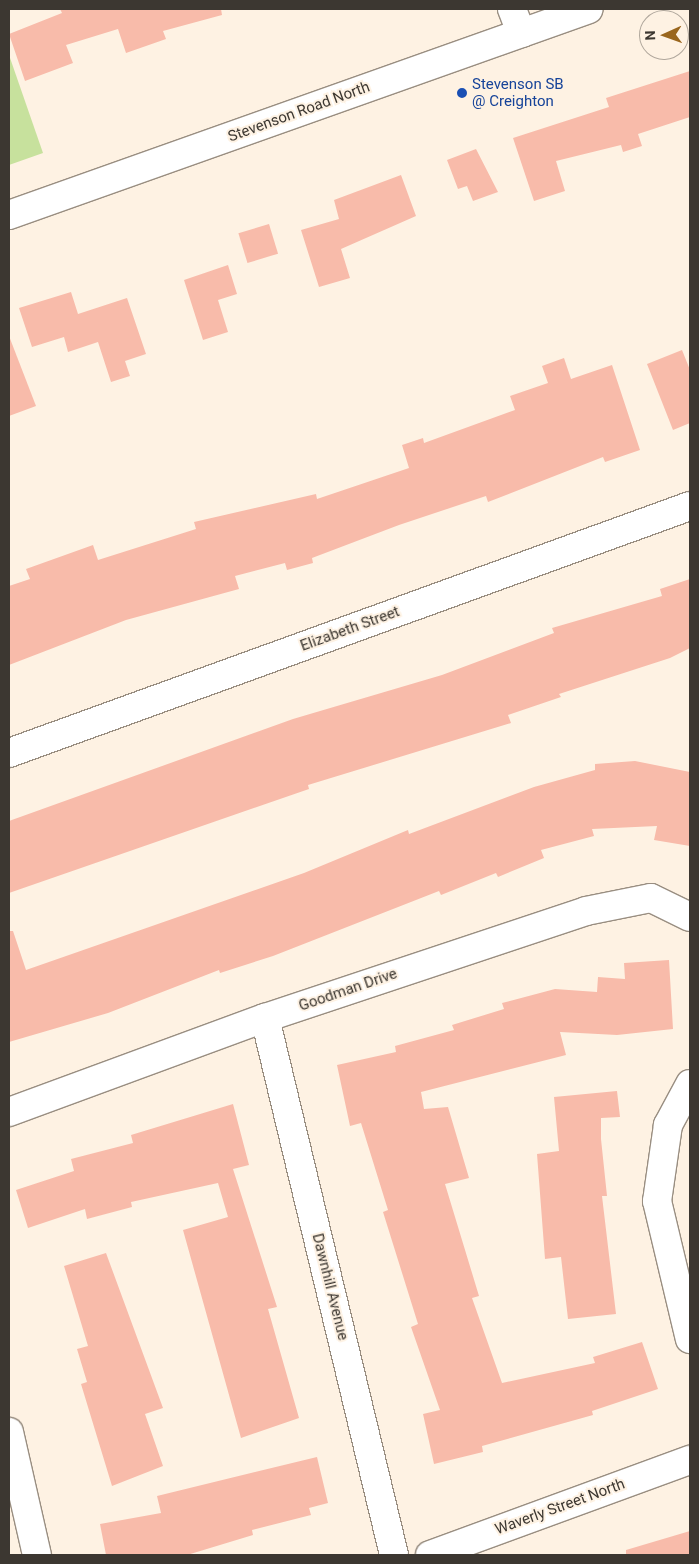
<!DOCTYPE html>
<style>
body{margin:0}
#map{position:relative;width:699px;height:1564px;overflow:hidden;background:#fef2e3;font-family:Roboto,sans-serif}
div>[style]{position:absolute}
.green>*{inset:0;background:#c7e19d}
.building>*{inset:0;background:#f8bbaa;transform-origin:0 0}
.roads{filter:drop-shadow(1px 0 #998e81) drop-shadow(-1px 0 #998e81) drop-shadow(0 1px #998e81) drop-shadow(0 -1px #998e81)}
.minor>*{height:28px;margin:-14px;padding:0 14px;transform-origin:14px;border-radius:14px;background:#fff}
.major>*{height:28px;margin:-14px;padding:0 14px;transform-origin:14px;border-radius:14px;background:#fff}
.dots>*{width:14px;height:14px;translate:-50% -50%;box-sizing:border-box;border:2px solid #fef2e3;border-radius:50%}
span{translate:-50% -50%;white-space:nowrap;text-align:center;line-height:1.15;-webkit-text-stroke:4px #fef2e3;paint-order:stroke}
.transit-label{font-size:15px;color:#164399}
.left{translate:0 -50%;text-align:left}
.street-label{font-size:15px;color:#3c3731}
.frame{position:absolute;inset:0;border:10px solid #3c3731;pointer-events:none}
.north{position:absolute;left:639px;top:10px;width:50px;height:50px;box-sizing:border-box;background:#fef2e3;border:1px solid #b0a79c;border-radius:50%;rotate:268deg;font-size:14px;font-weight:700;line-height:20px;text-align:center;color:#3c3731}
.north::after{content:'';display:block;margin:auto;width:18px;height:22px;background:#9a661d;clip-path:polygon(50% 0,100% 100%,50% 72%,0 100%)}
</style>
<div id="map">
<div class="green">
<div style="clip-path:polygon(9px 55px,43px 153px,9px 165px)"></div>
</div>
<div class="building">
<div style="clip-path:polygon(60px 9px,221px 9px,222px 15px,163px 31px,166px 39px,126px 53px,118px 29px,66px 45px,73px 63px,25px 81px,9px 34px,62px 13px)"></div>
<div style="clip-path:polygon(690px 71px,690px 117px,638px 134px,642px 146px,623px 152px,621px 145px,556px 161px,565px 191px,534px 201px,513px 138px,609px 107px,606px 98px)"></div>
<div style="clip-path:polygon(476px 149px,498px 192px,473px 201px,467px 186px,458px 189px,447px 160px)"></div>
<div style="clip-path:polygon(401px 175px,416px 216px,341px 249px,350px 278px,319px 287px,301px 230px,339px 219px,334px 200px)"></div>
<div style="left:269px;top:224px;width:31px;height:32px;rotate:73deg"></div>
<div style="clip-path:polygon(228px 265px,237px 294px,218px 300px,228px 332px,203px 340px,184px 280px)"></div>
<div style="clip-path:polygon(71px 292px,78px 314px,127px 298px,146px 354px,125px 361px,130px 376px,111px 382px,98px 342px,68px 352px,64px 337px,32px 347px,19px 308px)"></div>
<div style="clip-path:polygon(9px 336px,36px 406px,9px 416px)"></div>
<div style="clip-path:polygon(682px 350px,690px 370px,690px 423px,673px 430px,647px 364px)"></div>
<div style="clip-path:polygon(564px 358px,571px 379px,612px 365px,640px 450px,605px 462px,603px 457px,488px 502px,486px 496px,399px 525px,312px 558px,313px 563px,287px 570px,285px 563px,235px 576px,239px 589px,126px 620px,9px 665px,9px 586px,30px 579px,26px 569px,93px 545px,98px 560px,196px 529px,194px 522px,316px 494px,317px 499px,409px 468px,402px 445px,423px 438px,424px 443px,515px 410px,510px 396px,548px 383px,542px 366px)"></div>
<div style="clip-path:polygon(690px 579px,690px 648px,670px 658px,559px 694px,561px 697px,508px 715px,511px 723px,308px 785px,309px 789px,9px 893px,9px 821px,293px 719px,442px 675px,554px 633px,552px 628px,662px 596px,660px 589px)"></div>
<div style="clip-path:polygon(635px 761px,690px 772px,690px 846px,654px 840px,657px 826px,592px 829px,594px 836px,541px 850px,544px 858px,498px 877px,496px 873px,441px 895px,439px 891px,273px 956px,220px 973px,219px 970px,108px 1013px,9px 1042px,9px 931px,13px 931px,26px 970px,304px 873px,408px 830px,409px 834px,534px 787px,595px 770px,595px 764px)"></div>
<div style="clip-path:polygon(669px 960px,673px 1029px,617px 1035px,560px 1032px,566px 1055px,421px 1092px,424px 1109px,448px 1107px,469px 1178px,445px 1184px,479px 1296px,472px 1298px,502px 1383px,595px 1363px,593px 1357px,642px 1342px,658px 1389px,592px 1411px,593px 1415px,482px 1446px,483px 1452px,434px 1464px,423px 1414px,440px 1410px,411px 1327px,418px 1324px,383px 1212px,388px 1210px,361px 1123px,350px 1126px,337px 1065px,396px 1052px,395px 1046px,454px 1030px,452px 1025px,504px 1009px,502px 1003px,555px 989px,597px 992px,598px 977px,625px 979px,624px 963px)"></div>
<div style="clip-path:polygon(617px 1091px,620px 1117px,601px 1118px,601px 1139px,607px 1196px,602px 1196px,616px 1314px,568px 1319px,561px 1257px,545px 1259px,537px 1154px,559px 1151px,554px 1097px)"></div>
<div style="clip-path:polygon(233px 1104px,249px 1165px,233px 1169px,277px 1307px,268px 1309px,299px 1418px,241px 1438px,183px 1230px,228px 1217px,218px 1183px,131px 1202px,132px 1207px,87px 1219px,85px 1209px,28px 1228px,16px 1190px,74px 1171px,71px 1159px,133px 1143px,131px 1135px)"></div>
<div style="clip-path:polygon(106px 1253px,163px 1408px,145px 1414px,163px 1466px,112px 1486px,81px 1384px,87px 1382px,77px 1349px,88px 1346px,64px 1266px)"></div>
<div style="clip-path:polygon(317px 1457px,328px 1503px,309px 1508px,311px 1515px,252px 1530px,253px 1535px,187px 1555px,106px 1555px,100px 1524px,161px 1513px,157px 1496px)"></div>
<div style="clip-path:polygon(690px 1531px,690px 1555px,626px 1555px,626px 1550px)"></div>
</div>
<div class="roads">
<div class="minor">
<div style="left:512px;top:9px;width:26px;rotate:69deg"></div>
<div style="left:9px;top:753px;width:724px;rotate:-19.94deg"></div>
<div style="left:265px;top:1018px;width:552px;rotate:76.49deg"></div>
<div style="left:690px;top:1084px;width:47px;rotate:118.2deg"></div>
<div style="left:668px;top:1125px;width:77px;rotate:98.2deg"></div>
<div style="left:657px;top:1201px;width:142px;rotate:76.6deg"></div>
<div style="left:9px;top:1112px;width:273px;rotate:-20.2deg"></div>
<div style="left:265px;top:1018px;width:338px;rotate:-18.4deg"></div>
<div style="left:586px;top:911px;width:66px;rotate:-11.3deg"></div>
<div style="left:651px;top:898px;width:43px;rotate:26deg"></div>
<div style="left:9px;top:1432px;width:126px;rotate:77.2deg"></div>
<div style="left:430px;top:1555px;width:277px;rotate:-20.1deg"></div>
</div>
<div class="major">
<div style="left:9px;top:215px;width:615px;rotate:-19.55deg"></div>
</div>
</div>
<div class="dots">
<div style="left:462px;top:93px;background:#1a4fb4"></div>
</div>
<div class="transit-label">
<span class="left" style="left:472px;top:93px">Stevenson SB<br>@ Creighton</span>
</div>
<div class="street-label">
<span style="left:299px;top:112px;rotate:-20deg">Stevenson Road North</span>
<span style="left:350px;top:629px;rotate:-20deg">Elizabeth Street</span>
<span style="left:348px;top:990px;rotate:-19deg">Goodman Drive</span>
<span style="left:330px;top:1287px;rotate:76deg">Dawnhill Avenue</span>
<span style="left:560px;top:1507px;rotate:-20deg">Waverly Street North</span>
</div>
<div class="frame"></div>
<div class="north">N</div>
</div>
